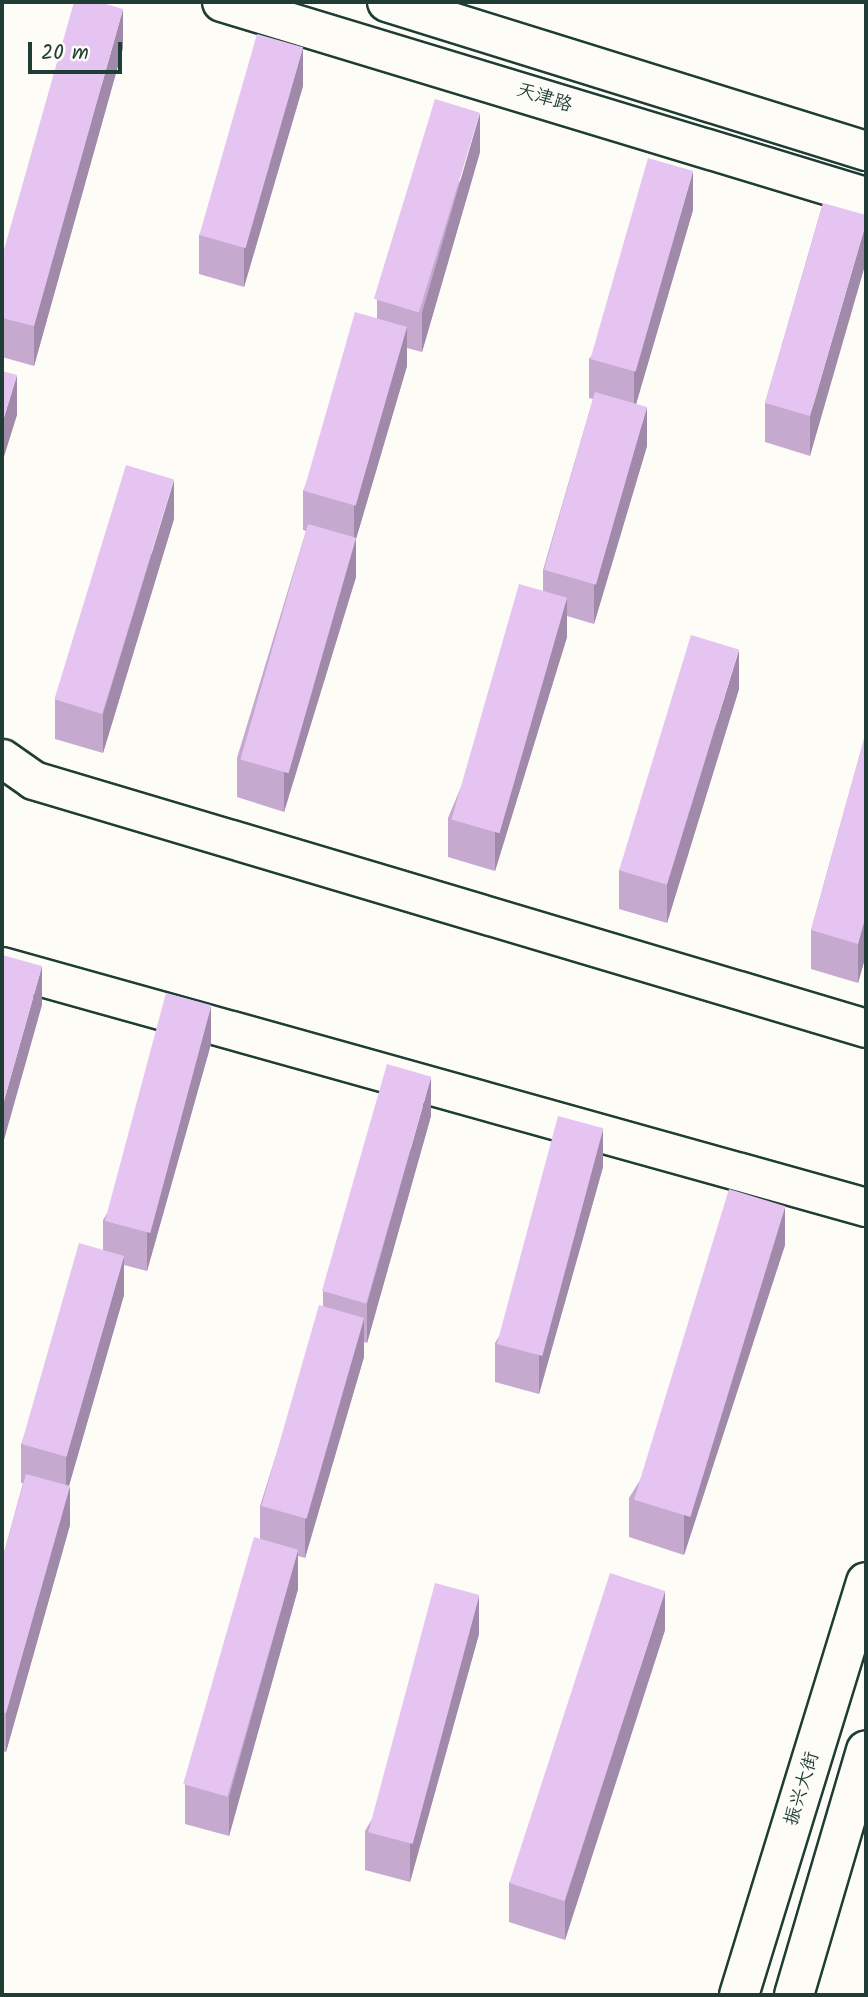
<!DOCTYPE html>
<meta charset="utf-8">
<style>
body{margin:0}
#map{position:relative;width:868px;height:1997px;overflow:hidden;background:#fdfcf7;font-family:Kalam,"LXGW WenKai TC",sans-serif}
div>[style]{position:absolute}
.roads{filter:drop-shadow(2px 0 #1f3d34) drop-shadow(-2px 0 #1f3d34) drop-shadow(0 2px #1f3d34) drop-shadow(0 -2px #1f3d34)}
.street>*{height:37px;margin:-18.5px;padding:0 18.5px;transform-origin:18.5px;border-radius:18.5px;background:#fdfcf7}
.secondary>*{height:38px;margin:-19px;padding:0 19px;transform-origin:19px;border-radius:19px;background:#fdfcf7}
.wall>*{inset:0;background:#c5a9cf}
.shaded-wall>*{inset:0;background:#a089a9}
.building>*{inset:0;background:#e5c4f1;transform-origin:0 0}
span{translate:-50% -50%;white-space:nowrap;text-align:center;line-height:1.15;-webkit-text-stroke:5px #fdfcf7;paint-order:stroke}
.street-label{font-size:19px;color:#1f3d34}
.frame{position:absolute;inset:0;border:4px solid #1f3d34;pointer-events:none}
.scale{position:absolute;left:28px;top:42px;width:94px;height:32px;box-sizing:border-box;border:4px solid #1f3d34;border-top:0;padding-left:9px;font-size:21px;line-height:24px;white-space:nowrap;color:#1f3d34;-webkit-text-stroke:5px #fdfcf7;paint-order:stroke}
</style>
<div id="map">
<div class="roads">
<div class="street">
<div style="left:2px;top:758px;width:38px;rotate:35deg"></div>
<div style="left:33px;top:780px;width:869px;rotate:16.58deg"></div>
<div style="left:2px;top:966px;width:897px;rotate:15.59deg"></div>
</div>
<div class="secondary">
<div style="left:222px;top:2px;width:673px;rotate:16.85deg"></div>
<div style="left:387px;top:2px;width:502px;rotate:17.28deg"></div>
<div style="left:739px;top:1995px;width:432px;rotate:-72.9deg"></div>
<div style="left:794px;top:1995px;width:255px;rotate:-73.6deg"></div>
</div>
</div>
<div class="wall">
<div style="clip-path:polygon(123px 48px,34px 366px,2px 357px,2px 257px)"></div>
<div style="clip-path:polygon(303px 86px,244px 287px,199px 274px,199px 235px)"></div>
<div style="clip-path:polygon(480px 152px,422px 352px,407px 348px,407px 366px,356px 539px,356px 577px,284px 812px,237px 797px,237px 758px,306px 531px,303px 530px,303px 491px,377px 318px,377px 300px)"></div>
<div style="clip-path:polygon(823px 203px,810px 456px,765px 442px,765px 403px)"></div>
<div style="clip-path:polygon(693px 210px,636px 404px,647px 446px,594px 624px,567px 616px,567px 637px,495px 871px,448px 857px,448px 818px,543px 591px,543px 570px,593px 399px,589px 398px,589px 359px)"></div>
<div style="clip-path:polygon(174px 519px,103px 753px,55px 739px,55px 700px)"></div>
<div style="clip-path:polygon(739px 689px,667px 923px,619px 909px,619px 870px)"></div>
<div style="clip-path:polygon(866px 732px,866px 955px,858px 983px,811px 969px,811px 930px)"></div>
<div style="clip-path:polygon(211px 1044px,147px 1271px,124px 1265px,124px 1295px,69px 1486px,70px 1525px,6px 1752px,2px 1751px,2px 1560px,23px 1483px,21px 1483px,21px 1444px,103px 1250px,103px 1220px)"></div>
<div style="clip-path:polygon(431px 1116px,367px 1343px,364px 1342px,364px 1357px,305px 1558px,298px 1556px,298px 1589px,229px 1836px,185px 1824px,185px 1785px,260px 1539px,260px 1506px,323px 1306px,323px 1291px)"></div>
<div style="clip-path:polygon(603px 1167px,539px 1394px,495px 1382px,495px 1343px)"></div>
<div style="clip-path:polygon(785px 1245px,684px 1555px,629px 1537px,629px 1498px)"></div>
<div style="clip-path:polygon(665px 1630px,565px 1940px,509px 1922px,509px 1883px)"></div>
<div style="clip-path:polygon(479px 1634px,410px 1882px,365px 1870px,365px 1831px)"></div>
</div>
<div class="shaded-wall">
<div style="clip-path:polygon(123px 9px,123px 48px,34px 366px,34px 326px)"></div>
<div style="clip-path:polygon(303px 47px,303px 86px,244px 287px,244px 248px)"></div>
<div style="clip-path:polygon(480px 113px,480px 152px,422px 352px,422px 313px)"></div>
<div style="clip-path:polygon(693px 171px,693px 210px,634px 411px,634px 372px)"></div>
<div style="clip-path:polygon(866px 223px,866px 262px,810px 456px,810px 416px)"></div>
<div style="clip-path:polygon(407px 327px,407px 366px,356px 539px,356px 577px,284px 812px,284px 773px,354px 544px,354px 506px)"></div>
<div style="clip-path:polygon(17px 375px,17px 415px,2px 463px,2px 424px)"></div>
<div style="clip-path:polygon(647px 407px,647px 446px,594px 624px,594px 585px)"></div>
<div style="clip-path:polygon(174px 480px,174px 519px,103px 753px,103px 714px)"></div>
<div style="clip-path:polygon(567px 598px,567px 637px,495px 871px,495px 832px)"></div>
<div style="clip-path:polygon(739px 650px,739px 689px,667px 923px,667px 884px)"></div>
<div style="clip-path:polygon(866px 915px,866px 955px,858px 983px,858px 944px)"></div>
<div style="clip-path:polygon(42px 966px,42px 1005px,2px 1147px,2px 1108px)"></div>
<div style="clip-path:polygon(211px 1005px,211px 1044px,147px 1271px,147px 1232px)"></div>
<div style="clip-path:polygon(431px 1077px,431px 1116px,367px 1343px,367px 1304px)"></div>
<div style="clip-path:polygon(603px 1128px,603px 1167px,539px 1394px,539px 1355px)"></div>
<div style="clip-path:polygon(785px 1206px,785px 1245px,684px 1555px,684px 1516px)"></div>
<div style="clip-path:polygon(124px 1256px,124px 1295px,66px 1496px,66px 1457px)"></div>
<div style="clip-path:polygon(364px 1318px,364px 1357px,305px 1558px,305px 1519px)"></div>
<div style="clip-path:polygon(70px 1486px,70px 1525px,6px 1752px,6px 1713px)"></div>
<div style="clip-path:polygon(298px 1550px,298px 1589px,229px 1836px,229px 1797px)"></div>
<div style="clip-path:polygon(665px 1591px,665px 1630px,565px 1940px,565px 1901px)"></div>
<div style="clip-path:polygon(479px 1595px,479px 1634px,410px 1882px,410px 1843px)"></div>
</div>
<div class="building">
<div style="clip-path:polygon(74px 2px,99px 2px,123px 9px,34px 326px,2px 318px,2px 257px)"></div>
<div style="left:257px;top:34px;width:48px;height:209px;rotate:16deg"></div>
<div style="left:435px;top:99px;width:47px;height:209px;rotate:17deg"></div>
<div style="left:648px;top:158px;width:47px;height:209px;rotate:16deg"></div>
<div style="clip-path:polygon(823px 203px,866px 215px,866px 223px,810px 416px,765px 403px)"></div>
<div style="left:355px;top:312px;width:54px;height:186px;rotate:16deg"></div>
<div style="clip-path:polygon(2px 371px,17px 375px,2px 424px)"></div>
<div style="left:595px;top:392px;width:54px;height:185px;rotate:16deg"></div>
<div style="left:126px;top:465px;width:50px;height:245px;rotate:17deg"></div>
<div style="left:308px;top:524px;width:50px;height:245px;rotate:16deg"></div>
<div style="left:519px;top:584px;width:50px;height:245px;rotate:16deg"></div>
<div style="left:691px;top:635px;width:50px;height:246px;rotate:17deg"></div>
<div style="clip-path:polygon(866px 732px,866px 915px,858px 944px,811px 930px)"></div>
<div style="clip-path:polygon(2px 955px,42px 966px,2px 1108px)"></div>
<div style="left:166px;top:993px;width:47px;height:236px;rotate:15deg"></div>
<div style="left:387px;top:1064px;width:46px;height:236px;rotate:16deg"></div>
<div style="left:558px;top:1116px;width:47px;height:236px;rotate:15deg"></div>
<div style="left:729px;top:1189px;width:59px;height:325px;rotate:17deg"></div>
<div style="left:79px;top:1243px;width:47px;height:209px;rotate:16deg"></div>
<div style="left:319px;top:1305px;width:47px;height:209px;rotate:16deg"></div>
<div style="clip-path:polygon(26px 1474px,70px 1486px,6px 1713px,2px 1712px,2px 1560px)"></div>
<div style="left:254px;top:1537px;width:46px;height:257px;rotate:16deg"></div>
<div style="left:610px;top:1573px;width:58px;height:326px;rotate:18deg"></div>
<div style="left:435px;top:1583px;width:46px;height:258px;rotate:15deg"></div>
</div>
<div class="street-label">
<span style="left:544px;top:99px;rotate:17deg">天津路</span>
<span style="left:803px;top:1789px;rotate:-73deg">振兴大街</span>
</div>
<div class="frame"></div>
<div class="scale">20 m</div>
</div>
